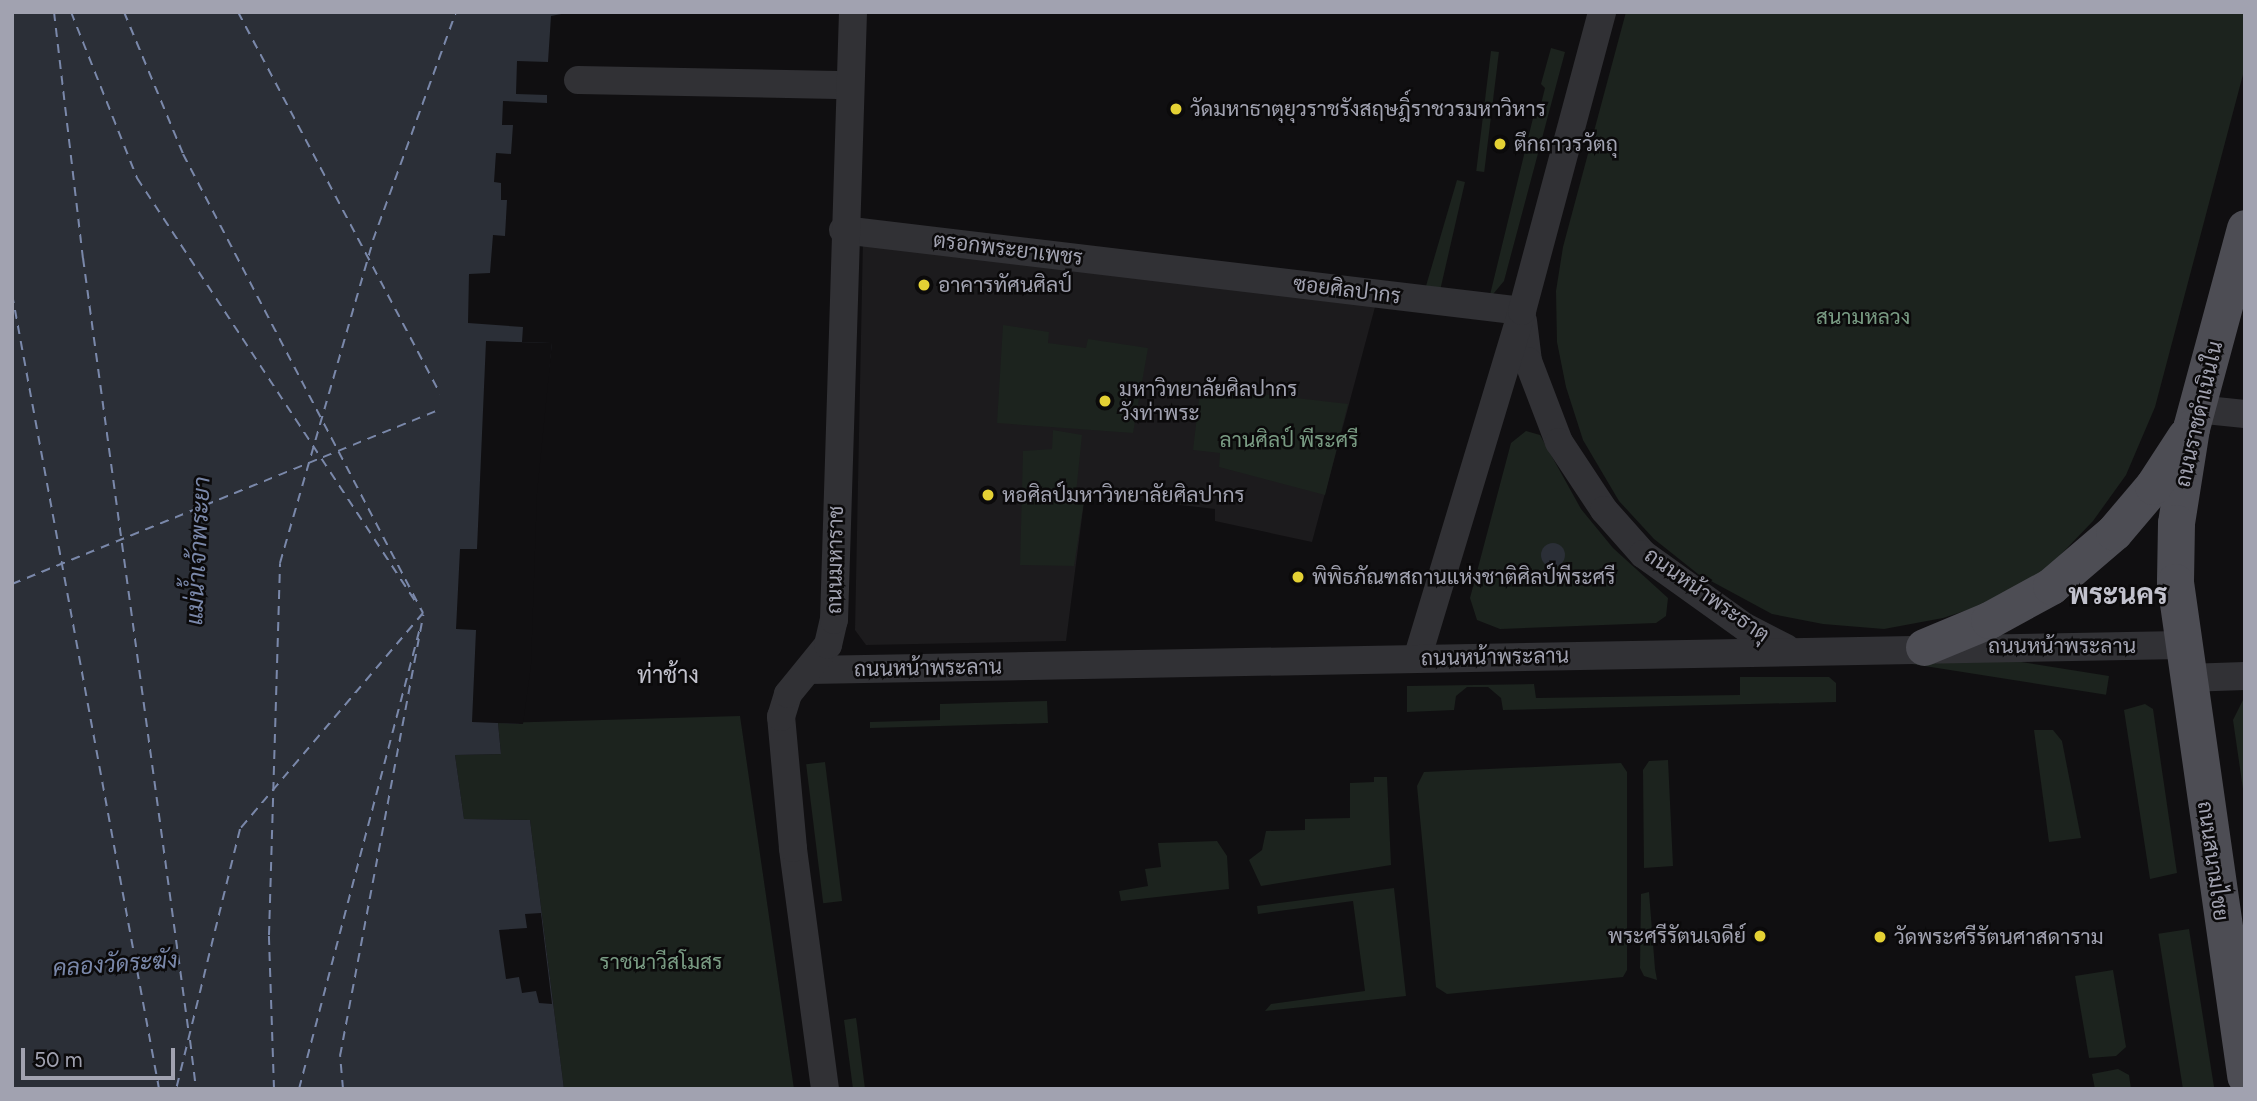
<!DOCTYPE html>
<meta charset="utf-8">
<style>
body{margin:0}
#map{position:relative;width:2257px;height:1101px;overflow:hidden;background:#100f11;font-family:Figtree,Sarabun,sans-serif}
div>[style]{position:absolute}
.built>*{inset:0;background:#1c1b1d}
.green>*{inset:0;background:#1c231e;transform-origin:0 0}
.water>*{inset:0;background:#2b2f37}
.round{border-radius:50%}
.pier>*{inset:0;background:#100f11}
.ferry>*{height:2px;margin-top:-1px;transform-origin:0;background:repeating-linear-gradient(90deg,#7a88aa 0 9px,transparent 0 16px)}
.minor>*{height:28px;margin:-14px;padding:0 14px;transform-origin:14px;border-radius:14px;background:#313135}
.major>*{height:37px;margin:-18.5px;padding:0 18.5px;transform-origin:18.5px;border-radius:18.5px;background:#4d4d54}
.dots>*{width:19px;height:19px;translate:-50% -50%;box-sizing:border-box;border:4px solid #0b0a0b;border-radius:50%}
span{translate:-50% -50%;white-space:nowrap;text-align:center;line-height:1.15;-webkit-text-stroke:5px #0b0a0b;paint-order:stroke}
.poi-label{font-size:21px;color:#a1a2b0}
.left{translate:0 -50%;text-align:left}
.right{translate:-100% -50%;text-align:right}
.street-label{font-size:21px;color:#a1a2b0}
.park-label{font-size:21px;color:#799b83}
.water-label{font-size:23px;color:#7a88aa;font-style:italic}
.neighbourhood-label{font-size:23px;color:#c2c2cd}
.district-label{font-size:28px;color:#c2c2cd;font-weight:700}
.frame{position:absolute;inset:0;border:14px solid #a1a2b0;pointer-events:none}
.scale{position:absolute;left:21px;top:1048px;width:154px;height:32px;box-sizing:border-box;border:4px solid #a1a2b0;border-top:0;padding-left:9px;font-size:21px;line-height:24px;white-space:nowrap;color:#a1a2b0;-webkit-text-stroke:5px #0b0a0b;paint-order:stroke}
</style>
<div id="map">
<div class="built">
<div style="clip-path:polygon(863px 239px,1375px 307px,1312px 542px,1215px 521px,1215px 509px,1085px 494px,1066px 641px,866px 645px,855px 630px)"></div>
</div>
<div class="green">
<div style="clip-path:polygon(1626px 12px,2245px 12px,2245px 67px,2155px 407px,2126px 475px,2093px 521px,2047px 569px,1992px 602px,1943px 618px,1884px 629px,1823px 624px,1772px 614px,1698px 574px,1654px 539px,1619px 501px,1583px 440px,1566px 387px,1557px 342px,1556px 291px,1563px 247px)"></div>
<div style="clip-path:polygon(1551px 48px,1565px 52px,1504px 281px,1489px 299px,1533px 118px,1538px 116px,1545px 88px,1541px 84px)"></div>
<div style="left:1491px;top:51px;width:8px;height:121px;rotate:7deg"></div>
<div style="clip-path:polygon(1457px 180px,1465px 182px,1439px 295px,1426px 286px)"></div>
<div style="clip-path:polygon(1003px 325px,1049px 332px,1048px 343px,1086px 348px,1088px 339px,1148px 348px,1133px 433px,997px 423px)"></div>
<div style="clip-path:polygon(1217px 389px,1348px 404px,1325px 495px,1219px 467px,1220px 453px,1193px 450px,1200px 391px)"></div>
<div style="clip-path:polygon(1053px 430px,1082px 435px,1076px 493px,1085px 494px,1074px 566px,1020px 565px,1023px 451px,1052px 449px)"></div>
<div style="clip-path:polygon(1526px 431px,1540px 435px,1581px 509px,1613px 548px,1668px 598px,1666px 616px,1656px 623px,1500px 629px,1477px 620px,1470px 598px,1511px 443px)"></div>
<div style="left:2109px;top:676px;width:19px;height:227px;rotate:99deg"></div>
<div style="clip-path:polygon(1740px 677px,1829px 677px,1836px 683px,1836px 702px,1503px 710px,1501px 698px,1488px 687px,1467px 687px,1456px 696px,1454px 710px,1407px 712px,1407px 686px,1534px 684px,1536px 698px,1740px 695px)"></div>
<div style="clip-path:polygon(2245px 696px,2245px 803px,2233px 720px)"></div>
<div style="clip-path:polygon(1047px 701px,1048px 723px,870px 728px,870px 722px,940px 720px,940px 704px)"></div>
<div style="clip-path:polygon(2145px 704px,2153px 709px,2177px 873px,2150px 879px,2124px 710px)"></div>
<div style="clip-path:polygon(740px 716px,794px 1089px,564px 1089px,530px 820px,464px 819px,455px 755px,501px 754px,498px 723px)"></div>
<div style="clip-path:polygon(2034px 730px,2053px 730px,2062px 741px,2081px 838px,2049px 842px)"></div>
<div style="clip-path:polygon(1668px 760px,1673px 866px,1644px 868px,1643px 770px,1649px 761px)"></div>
<div style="left:825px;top:762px;width:140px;height:19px;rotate:83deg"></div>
<div style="clip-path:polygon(1621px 763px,1627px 772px,1627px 970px,1623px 977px,1447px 994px,1436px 987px,1417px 786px,1424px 772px)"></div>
<div style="clip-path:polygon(1374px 777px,1387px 777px,1391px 865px,1261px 886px,1249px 860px,1262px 850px,1266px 831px,1305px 830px,1305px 819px,1350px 818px,1350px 783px,1374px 782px)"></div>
<div style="clip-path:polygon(1217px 841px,1227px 856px,1229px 889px,1121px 901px,1119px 891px,1148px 886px,1145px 869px,1161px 867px,1158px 843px)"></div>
<div style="clip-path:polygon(1394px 888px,1406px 996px,1265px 1011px,1271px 1004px,1365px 991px,1353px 901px,1258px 914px,1257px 906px)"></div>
<div style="clip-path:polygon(1649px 892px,1655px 969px,1657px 980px,1644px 976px,1640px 968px,1641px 894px)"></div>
<div style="left:2189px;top:929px;width:162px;height:31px;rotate:81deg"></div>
<div style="clip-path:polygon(2113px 970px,2126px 1047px,2116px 1056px,2089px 1058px,2075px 976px)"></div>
<div style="clip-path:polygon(856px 1018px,857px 1025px,865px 1089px,853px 1089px,844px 1020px)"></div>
<div style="clip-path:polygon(2118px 1069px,2129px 1075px,2131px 1089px,2095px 1089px,2092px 1074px)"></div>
</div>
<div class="water">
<div style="clip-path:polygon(12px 12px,572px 12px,551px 16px,548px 62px,517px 61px,516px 94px,547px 95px,547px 103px,503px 101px,502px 125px,513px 125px,511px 154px,496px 153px,494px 182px,501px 183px,501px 200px,507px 200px,505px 236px,493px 235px,490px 273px,469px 274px,468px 323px,523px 327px,522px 342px,552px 343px,534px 493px,519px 724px,498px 723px,501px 754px,455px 755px,464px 819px,530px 820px,564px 1089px,12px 1089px)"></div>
<div class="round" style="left:1541px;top:543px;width:24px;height:24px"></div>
</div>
<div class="pier">
<div style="clip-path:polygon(486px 341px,552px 343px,537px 493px,531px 665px,523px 724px,472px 722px,476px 630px,456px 629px,460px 549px,477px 549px)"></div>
<div style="clip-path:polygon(541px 913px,552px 1004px,539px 1003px,536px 991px,522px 993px,519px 977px,506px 979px,499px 930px,527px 928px,525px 914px)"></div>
</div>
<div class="ferry">
<div style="left:54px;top:12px;width:248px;rotate:83.3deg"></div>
<div style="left:83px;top:258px;width:784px;rotate:82.23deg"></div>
<div style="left:71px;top:12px;width:179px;rotate:68.3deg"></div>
<div style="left:137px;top:178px;width:510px;rotate:56.68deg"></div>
<div style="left:124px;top:12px;width:154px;rotate:67.4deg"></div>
<div style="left:183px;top:154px;width:518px;rotate:62.4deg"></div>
<div style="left:423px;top:613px;width:283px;rotate:130.3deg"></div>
<div style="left:240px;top:829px;width:268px;rotate:103.8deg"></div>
<div style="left:238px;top:12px;width:432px;rotate:62.1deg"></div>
<div style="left:12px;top:294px;width:808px;rotate:79.52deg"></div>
<div style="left:12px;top:584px;width:461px;rotate:-22.2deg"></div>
<div style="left:190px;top:1040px;width:49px;rotate:83deg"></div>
<div style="left:274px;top:1089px;width:154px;rotate:-91.9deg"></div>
<div style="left:269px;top:935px;width:372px;rotate:-88.3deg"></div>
<div style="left:280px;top:563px;width:336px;rotate:-73.9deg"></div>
<div style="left:373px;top:240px;width:243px;rotate:-70deg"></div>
<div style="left:299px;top:1089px;width:478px;rotate:-75.3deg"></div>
<div style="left:343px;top:1089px;width:33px;rotate:-95deg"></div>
<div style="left:340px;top:1056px;width:449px;rotate:-79.3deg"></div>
</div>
<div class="minor">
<div style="left:578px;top:80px;width:272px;rotate:1.1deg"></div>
<div style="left:843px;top:230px;width:684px;rotate:6.8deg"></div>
<div style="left:1523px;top:321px;width:40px;rotate:82.9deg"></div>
<div style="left:1528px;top:361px;width:87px;rotate:69.1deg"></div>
<div style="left:1559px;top:442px;width:82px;rotate:56.5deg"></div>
<div style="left:1604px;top:510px;width:59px;rotate:48.4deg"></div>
<div style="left:1643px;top:554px;width:125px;rotate:35.6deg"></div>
<div style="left:1745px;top:627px;width:46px;rotate:27.1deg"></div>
<div style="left:2196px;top:409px;width:49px;rotate:5.8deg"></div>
<div style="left:1417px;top:659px;width:363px;rotate:-73.2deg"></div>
<div style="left:1522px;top:311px;width:310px;rotate:-75deg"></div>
<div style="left:809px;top:670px;width:1372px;rotate:-1.04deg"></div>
<div style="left:2186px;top:678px;width:59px;rotate:-1.9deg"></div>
<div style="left:825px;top:1089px;width:243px;rotate:-97.6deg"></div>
<div style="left:793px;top:848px;width:132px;rotate:-95.2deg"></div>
<div style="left:781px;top:717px;width:24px;rotate:-73deg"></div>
<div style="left:788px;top:694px;width:63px;rotate:-50.8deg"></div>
<div style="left:828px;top:645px;width:26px;rotate:-77deg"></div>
<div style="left:834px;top:620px;width:608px;rotate:-88.21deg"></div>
</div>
<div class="major">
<div style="left:2245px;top:228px;width:207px;rotate:105.1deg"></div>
<div style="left:2191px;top:428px;width:96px;rotate:99deg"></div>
<div style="left:2176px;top:523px;width:59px;rotate:91deg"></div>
<div style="left:2175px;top:582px;width:499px;rotate:81.9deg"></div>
<div style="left:1924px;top:647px;width:70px;rotate:-22.6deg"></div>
<div style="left:1989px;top:620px;width:71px;rotate:-28.7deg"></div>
<div style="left:2051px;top:586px;width:83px;rotate:-40.6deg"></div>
<div style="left:2114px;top:532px;width:60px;rotate:-49.7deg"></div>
<div style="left:2153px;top:486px;width:59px;rotate:-56.9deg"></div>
</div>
<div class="dots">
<div style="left:1176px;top:109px;background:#e4d134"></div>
<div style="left:1500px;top:144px;background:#e4d134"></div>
<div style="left:924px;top:285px;background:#e4d134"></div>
<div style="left:1105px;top:401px;background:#e4d134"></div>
<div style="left:988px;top:495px;background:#e4d134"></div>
<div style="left:1298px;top:577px;background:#e4d134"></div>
<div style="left:1760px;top:936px;background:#e4d134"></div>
<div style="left:1880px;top:937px;background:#e4d134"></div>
</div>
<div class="poi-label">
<span class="left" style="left:1190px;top:109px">วัดมหาธาตุยุวราชรังสฤษฎิ์ราชวรมหาวิหาร</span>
<span class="left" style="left:1514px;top:144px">ตึกถาวรวัตถุ</span>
<span class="left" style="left:938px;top:285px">อาคารทัศนศิลป์</span>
<span class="left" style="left:1119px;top:401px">มหาวิทยาลัยศิลปากร<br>วังท่าพระ</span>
<span class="left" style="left:1002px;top:495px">หอศิลป์มหาวิทยาลัยศิลปากร</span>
<span class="left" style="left:1312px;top:577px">พิพิธภัณฑสถานแห่งชาติศิลป์พีระศรี</span>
<span class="right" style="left:1746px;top:936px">พระศรีรัตนเจดีย์</span>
<span class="left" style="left:1894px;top:937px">วัดพระศรีรัตนศาสดาราม</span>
</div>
<div class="street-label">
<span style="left:1008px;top:249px;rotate:7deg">ตรอกพระยาเพชร</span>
<span style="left:1347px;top:290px;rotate:7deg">ซอยศิลปากร</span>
<span style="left:2199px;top:414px;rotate:-77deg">ถนนราชดำเนินใน</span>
<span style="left:835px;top:560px;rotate:-89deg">ถนนมหาราช</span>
<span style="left:1707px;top:595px;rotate:35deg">ถนนหน้าพระธาตุ</span>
<span style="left:2062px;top:646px">ถนนหน้าพระลาน</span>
<span style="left:1495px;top:657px;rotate:-1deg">ถนนหน้าพระลาน</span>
<span style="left:928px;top:668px;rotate:-1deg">ถนนหน้าพระลาน</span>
<span style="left:2213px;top:861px;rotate:82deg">ถนนสนามไชย</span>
</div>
<div class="park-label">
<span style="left:1863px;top:317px">สนามหลวง</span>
<span style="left:1289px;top:440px">ลานศิลป์ พีระศรี</span>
<span style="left:661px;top:962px">ราชนาวีสโมสร</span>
</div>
<div class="water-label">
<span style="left:198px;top:551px;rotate:-87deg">แม่น้ำเจ้าพระยา</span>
<span style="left:115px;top:964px;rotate:-4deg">คลองวัดระฆัง</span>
</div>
<div class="neighbourhood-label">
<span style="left:668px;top:675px">ท่าช้าง</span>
</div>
<div class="district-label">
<span style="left:2118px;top:594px">พระนคร</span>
</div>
<div class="frame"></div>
<div class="scale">50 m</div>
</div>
